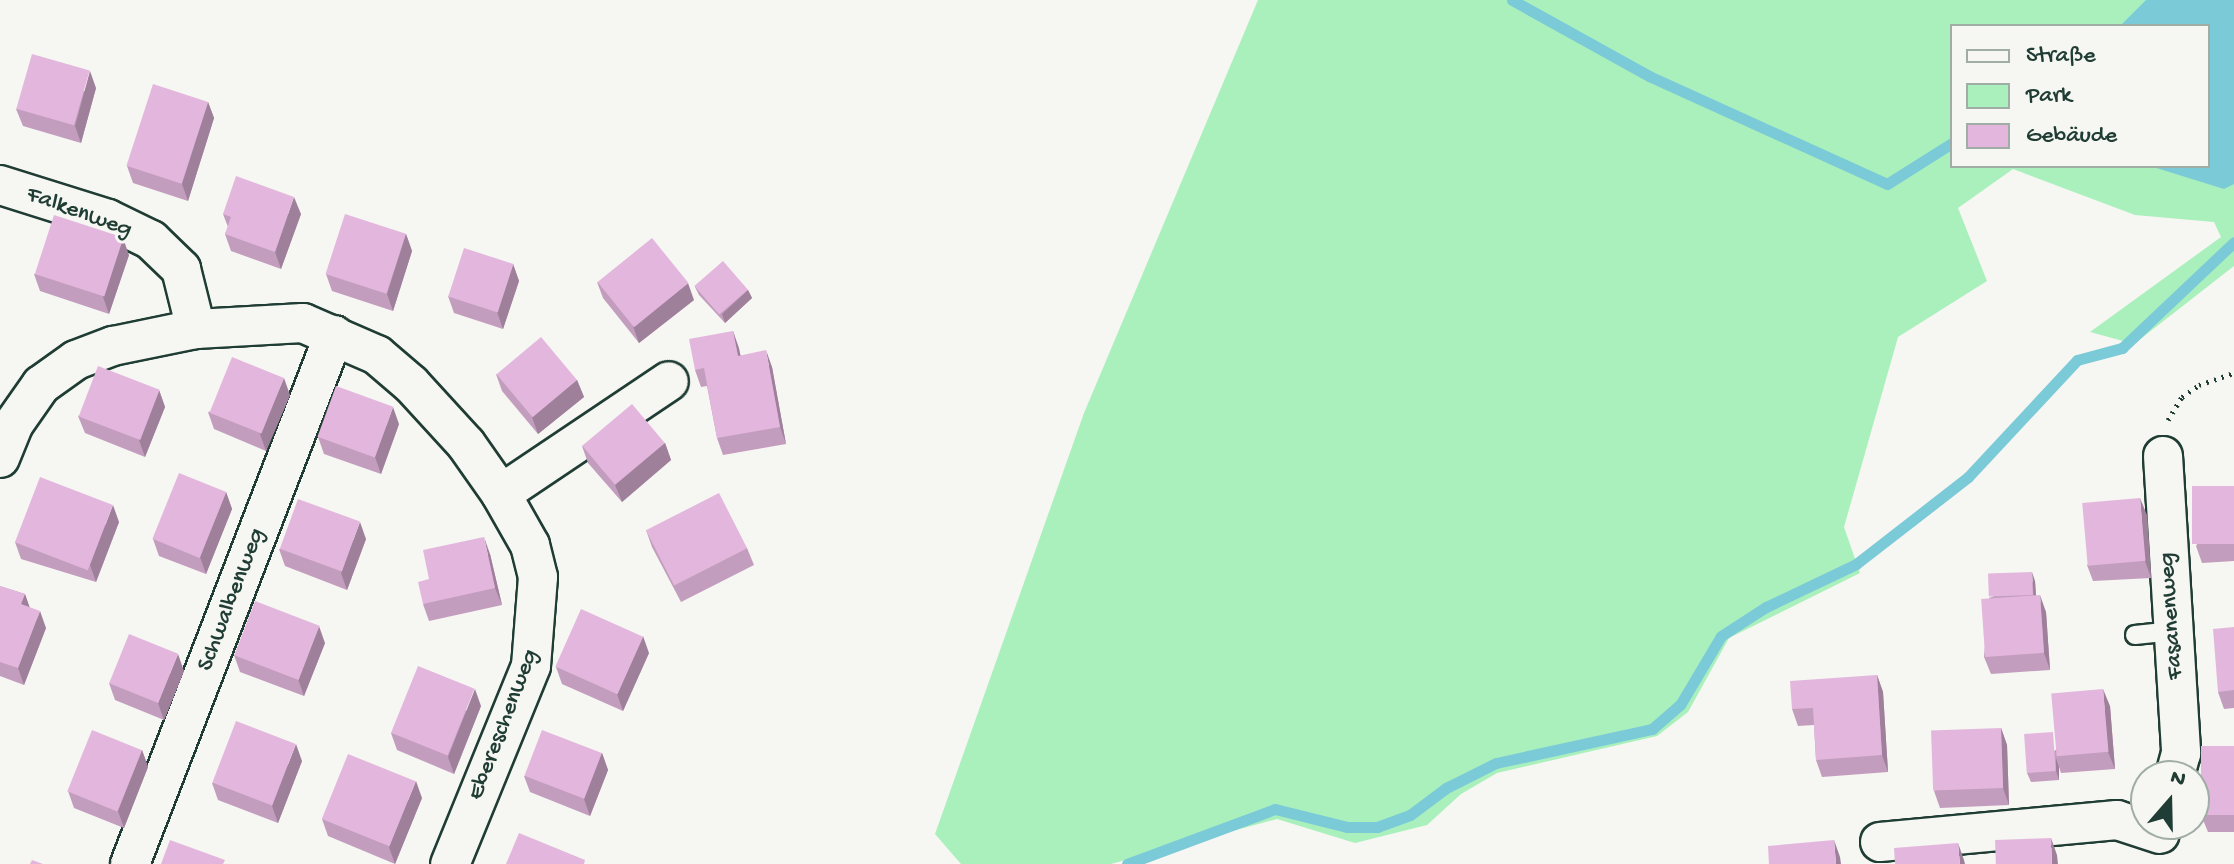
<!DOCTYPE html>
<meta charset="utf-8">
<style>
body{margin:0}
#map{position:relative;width:2234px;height:864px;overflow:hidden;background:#f6f6f2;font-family:"Gochi Hand",sans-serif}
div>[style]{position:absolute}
.green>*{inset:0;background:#aaf0bd}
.water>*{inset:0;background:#7bcad8}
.stream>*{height:11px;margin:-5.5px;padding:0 5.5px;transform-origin:5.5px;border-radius:5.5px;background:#7bcad8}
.path>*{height:5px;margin-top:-2.5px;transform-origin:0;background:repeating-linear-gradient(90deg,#1f3d34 0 2px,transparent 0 8px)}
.roads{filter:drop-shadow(2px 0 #1f3d34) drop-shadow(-2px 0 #1f3d34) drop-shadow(0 2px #1f3d34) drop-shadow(0 -2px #1f3d34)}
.lane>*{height:18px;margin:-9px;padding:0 9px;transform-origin:9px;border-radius:9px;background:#f6f6f2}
.street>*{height:38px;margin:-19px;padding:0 19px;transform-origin:19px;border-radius:19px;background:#f6f6f2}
.wall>*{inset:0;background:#c39dbe}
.shaded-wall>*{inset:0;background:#9f809b}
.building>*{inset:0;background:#e3b7dd;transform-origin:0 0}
span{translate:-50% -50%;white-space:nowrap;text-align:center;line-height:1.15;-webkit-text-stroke:6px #f6f6f2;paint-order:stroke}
.street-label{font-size:24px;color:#1f3d34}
.legend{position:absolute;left:1950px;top:24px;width:260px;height:144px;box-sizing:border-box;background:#f6f6f2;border:2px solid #a0aca6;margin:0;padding:10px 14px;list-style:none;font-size:24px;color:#1f3d34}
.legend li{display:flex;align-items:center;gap:16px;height:40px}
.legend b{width:40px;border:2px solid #a0aca6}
.north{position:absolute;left:2130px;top:760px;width:80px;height:80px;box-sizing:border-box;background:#f6f6f2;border:2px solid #a0aca6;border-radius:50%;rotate:20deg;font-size:22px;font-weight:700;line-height:32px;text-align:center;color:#1f3d34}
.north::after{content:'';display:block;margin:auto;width:28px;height:36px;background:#1f3d34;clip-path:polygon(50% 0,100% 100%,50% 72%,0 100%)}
</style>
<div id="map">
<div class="green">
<div style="clip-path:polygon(evenodd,1258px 0,2234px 0,2234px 266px,2134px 344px,2090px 332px,2221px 237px,2214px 222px,2135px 215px,2013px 169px,1958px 208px,1987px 281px,1898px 337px,1844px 527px,1860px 573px,1729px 638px,1688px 712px,1657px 736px,1497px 773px,1461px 794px,1427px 825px,1355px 843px,1277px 819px,1111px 864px,961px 864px,935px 834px,1084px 413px,1258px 0,1952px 26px,2208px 26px,2208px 166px,1952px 166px,1952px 26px)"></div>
</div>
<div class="water">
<div style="clip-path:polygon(2146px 0,2234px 0,2234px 184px,2224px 189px,2150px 166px,2208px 166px,2208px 26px,2120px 26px)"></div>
</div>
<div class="stream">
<div style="left:1512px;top:0;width:157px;rotate:29deg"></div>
<div style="left:1649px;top:76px;width:261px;rotate:24.4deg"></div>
<div style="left:1887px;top:184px;width:77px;rotate:-32.2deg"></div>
<div style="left:1127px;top:864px;width:158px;rotate:-20.4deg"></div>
<div style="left:1275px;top:809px;width:74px;rotate:14deg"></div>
<div style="left:1347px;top:827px;width:30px"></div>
<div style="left:1377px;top:827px;width:35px;rotate:-20deg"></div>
<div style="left:1410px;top:815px;width:45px;rotate:-36.9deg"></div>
<div style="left:1446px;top:788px;width:56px;rotate:-26.6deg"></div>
<div style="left:1496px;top:763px;width:160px;rotate:-12.3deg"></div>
<div style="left:1652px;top:729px;width:37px;rotate:-41deg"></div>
<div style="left:1680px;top:705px;width:80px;rotate:-59.3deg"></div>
<div style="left:1721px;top:636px;width:54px;rotate:-32.8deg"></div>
<div style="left:1766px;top:607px;width:100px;rotate:-25.5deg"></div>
<div style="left:1856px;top:564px;width:142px;rotate:-37.8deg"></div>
<div style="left:1968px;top:477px;width:160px;rotate:-47deg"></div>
<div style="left:2077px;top:360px;width:47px;rotate:-14.9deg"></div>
<div style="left:2122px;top:348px;width:154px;rotate:-43.4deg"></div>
</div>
<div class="path">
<div style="left:2168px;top:420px;width:27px;rotate:-59deg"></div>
<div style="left:2182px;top:397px;width:21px;rotate:-35deg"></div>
<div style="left:2199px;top:385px;width:37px;rotate:-19deg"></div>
</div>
<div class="roads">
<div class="lane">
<div style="left:2135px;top:635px;width:36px;rotate:-6deg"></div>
</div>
<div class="street">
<div style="left:0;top:185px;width:113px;rotate:17.5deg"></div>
<div style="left:108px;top:219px;width:48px;rotate:26deg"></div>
<div style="left:151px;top:240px;width:42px;rotate:44deg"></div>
<div style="left:181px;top:269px;width:62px;rotate:76deg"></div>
<div style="left:2163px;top:456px;width:298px;rotate:86.5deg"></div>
<div style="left:2181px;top:753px;width:24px;rotate:105deg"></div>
<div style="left:0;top:458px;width:35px;rotate:-68deg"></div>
<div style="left:13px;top:425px;width:49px;rotate:-55deg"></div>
<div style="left:41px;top:385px;width:43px;rotate:-35.5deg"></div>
<div style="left:76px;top:360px;width:40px;rotate:-21deg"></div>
<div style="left:113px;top:346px;width:85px;rotate:-11.6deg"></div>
<div style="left:196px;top:329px;width:107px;rotate:-3.2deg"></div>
<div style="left:303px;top:323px;width:81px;rotate:23.4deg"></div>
<div style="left:377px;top:355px;width:45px;rotate:40.5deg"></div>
<div style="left:411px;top:384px;width:81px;rotate:47.5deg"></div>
<div style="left:466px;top:444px;width:61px;rotate:55deg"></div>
<div style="left:501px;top:494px;width:59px;rotate:60.4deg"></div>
<div style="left:530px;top:545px;width:33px;rotate:76deg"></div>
<div style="left:538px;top:577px;width:89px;rotate:94.5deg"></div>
<div style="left:531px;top:666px;width:214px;rotate:112.2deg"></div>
<div style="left:501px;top:494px;width:202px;rotate:-33.9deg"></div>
<div style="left:1880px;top:842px;width:238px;rotate:-5.3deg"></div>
<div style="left:2117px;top:820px;width:45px;rotate:18deg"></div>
<div style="left:130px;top:864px;width:567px;rotate:-68.91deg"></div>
</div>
</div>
<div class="wall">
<div style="clip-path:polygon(96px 88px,81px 143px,23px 126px,16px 109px)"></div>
<div style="clip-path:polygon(208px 102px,214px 118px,188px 201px,133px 183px,127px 166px)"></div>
<div style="clip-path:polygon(223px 214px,301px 214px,281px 269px,231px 251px,225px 234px,228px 227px)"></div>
<div style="clip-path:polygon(406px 234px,412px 251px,393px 311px,332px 291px,326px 274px)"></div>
<div style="clip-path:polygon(129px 255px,109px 314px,40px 291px,34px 274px)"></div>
<div style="clip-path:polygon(513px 264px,519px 281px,503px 329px,454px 313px,448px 296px)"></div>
<div style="clip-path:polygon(597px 282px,694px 300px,639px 343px,603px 298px)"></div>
<div style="clip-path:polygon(695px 287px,748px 290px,752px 298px,725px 323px,699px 295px)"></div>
<div style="clip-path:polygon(733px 331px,740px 355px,772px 367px,786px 444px,723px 455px,717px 438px,707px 386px,701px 387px,695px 370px)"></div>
<div style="clip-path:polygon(496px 374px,577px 380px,584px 397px,538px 434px,502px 391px)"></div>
<div style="clip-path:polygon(159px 390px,165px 407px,145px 457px,85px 433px,78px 416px)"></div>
<div style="clip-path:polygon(290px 395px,266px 451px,214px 429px,208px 412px)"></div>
<div style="clip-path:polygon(399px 424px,381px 474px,324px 454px,318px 437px)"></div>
<div style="clip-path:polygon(665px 443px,671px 460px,622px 502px,588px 463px,582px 446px)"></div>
<div style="clip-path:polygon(2234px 486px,2234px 561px,2202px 563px,2196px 546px)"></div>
<div style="clip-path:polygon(226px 492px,232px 509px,206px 574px,159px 556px,153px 539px)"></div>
<div style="clip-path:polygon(2147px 515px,2151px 578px,2093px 581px,2087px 565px)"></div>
<div style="clip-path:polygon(119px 522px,96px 582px,21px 559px,15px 542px)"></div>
<div style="clip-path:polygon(646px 530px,747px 548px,754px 565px,681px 602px,652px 547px)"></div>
<div style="clip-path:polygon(366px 539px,347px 590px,285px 566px,279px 549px)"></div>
<div style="clip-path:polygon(490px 554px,502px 605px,429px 621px,423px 604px)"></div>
<div style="clip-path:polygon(2035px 581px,2036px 595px,2046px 612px,2050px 670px,1991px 674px,1984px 657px,1989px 598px)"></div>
<div style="clip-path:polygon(0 586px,25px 594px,29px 607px,46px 628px,24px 685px,0 676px)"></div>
<div style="clip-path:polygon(2234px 627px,2234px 708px,2224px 709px,2218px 692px)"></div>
<div style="clip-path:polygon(325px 643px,304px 696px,240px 672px,234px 655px)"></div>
<div style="clip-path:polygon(649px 653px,623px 711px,562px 684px,556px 667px)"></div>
<div style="clip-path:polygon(184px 671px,164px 720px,115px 700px,109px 683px)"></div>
<div style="clip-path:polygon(1877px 675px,1883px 692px,1888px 772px,1822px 777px,1816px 760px,1814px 725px,1798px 726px,1792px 709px)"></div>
<div style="clip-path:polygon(481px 706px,454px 774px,397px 750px,391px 733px)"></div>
<div style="clip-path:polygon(2110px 706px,2115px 769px,2061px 773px,2059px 767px,2059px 780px,2031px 782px,2027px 773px)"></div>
<div style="clip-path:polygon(2001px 728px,2007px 745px,2009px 805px,1940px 808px,1934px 791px)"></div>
<div style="clip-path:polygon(2234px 746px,2234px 832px,2208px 832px,2201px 815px)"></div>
<div style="clip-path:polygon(142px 750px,148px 767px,124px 828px,74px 808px,68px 791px)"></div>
<div style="clip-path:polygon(602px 753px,608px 770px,590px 816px,530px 792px,524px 776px)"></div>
<div style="clip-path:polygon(302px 761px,278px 823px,218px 800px,212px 783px)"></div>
<div style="clip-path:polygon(422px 798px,395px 864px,328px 836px,322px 819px)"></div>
</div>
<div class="shaded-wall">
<div style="clip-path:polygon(90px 71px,96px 88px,81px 143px,75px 126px)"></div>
<div style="clip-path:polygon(208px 102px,214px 118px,188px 201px,182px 184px)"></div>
<div style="clip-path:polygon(294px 197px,301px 214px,281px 269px,275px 252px)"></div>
<div style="clip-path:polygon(406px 234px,412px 251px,393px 311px,387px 294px)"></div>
<div style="clip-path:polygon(123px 238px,129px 255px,109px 314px,103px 297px)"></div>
<div style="clip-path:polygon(513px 264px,519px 281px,503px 329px,497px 312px)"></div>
<div style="clip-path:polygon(688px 283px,694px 300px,639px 343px,633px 326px)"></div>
<div style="clip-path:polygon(748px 290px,752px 298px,725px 323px,722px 314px)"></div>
<div style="clip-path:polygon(733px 331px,739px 348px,744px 373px,738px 356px)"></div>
<div style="clip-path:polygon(766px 350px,772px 367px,786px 444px,780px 427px)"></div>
<div style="clip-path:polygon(284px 378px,290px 395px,266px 451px,260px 434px)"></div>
<div style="clip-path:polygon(577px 380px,584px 397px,538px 434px,532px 417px)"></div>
<div style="clip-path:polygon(159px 390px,165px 407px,145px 457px,139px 440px)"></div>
<div style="clip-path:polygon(393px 407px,399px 424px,381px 474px,375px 457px)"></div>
<div style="clip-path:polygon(665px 443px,671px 460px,622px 502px,615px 485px)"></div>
<div style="clip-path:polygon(226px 492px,232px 509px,206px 574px,200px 557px)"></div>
<div style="clip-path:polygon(2140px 498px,2147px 515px,2151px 578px,2145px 561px)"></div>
<div style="clip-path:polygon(113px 505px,119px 522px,96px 582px,90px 565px)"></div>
<div style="clip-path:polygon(360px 522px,366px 539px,347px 590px,341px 573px)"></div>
<div style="clip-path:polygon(484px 537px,490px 554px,502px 605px,495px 588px)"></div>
<div style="clip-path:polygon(2032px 572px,2035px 581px,2037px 612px,2034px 603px)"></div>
<div style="clip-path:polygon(25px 594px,31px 611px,21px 604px)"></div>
<div style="clip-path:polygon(2040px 595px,2046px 612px,2050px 670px,2044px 653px)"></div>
<div style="clip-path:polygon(40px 611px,46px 628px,24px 685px,18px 668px)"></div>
<div style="clip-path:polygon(319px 626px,325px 643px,304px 696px,298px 679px)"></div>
<div style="clip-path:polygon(643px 636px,649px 653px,623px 711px,617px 694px)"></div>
<div style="clip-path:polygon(178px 654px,184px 671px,164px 720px,158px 703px)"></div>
<div style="clip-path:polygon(1877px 675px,1883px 692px,1888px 772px,1882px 755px)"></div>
<div style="clip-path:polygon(475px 689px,481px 706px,454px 774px,448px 757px)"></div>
<div style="clip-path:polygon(2103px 689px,2110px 706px,2115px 769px,2108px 752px)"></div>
<div style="clip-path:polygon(2001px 728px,2007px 745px,2009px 805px,2003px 788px)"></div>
<div style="clip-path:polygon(296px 744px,302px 761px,278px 823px,272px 806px)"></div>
<div style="clip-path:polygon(142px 750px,148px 767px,124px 828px,118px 811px)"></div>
<div style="clip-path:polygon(602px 753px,608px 770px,590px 816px,584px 799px)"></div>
<div style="clip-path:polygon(2056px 758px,2059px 767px,2059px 780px,2056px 771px)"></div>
<div style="clip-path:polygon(416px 781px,422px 798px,395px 864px,389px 847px)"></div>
<div style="clip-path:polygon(2051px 838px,2057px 855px,2058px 864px,2052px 864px)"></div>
<div style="clip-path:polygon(1834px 840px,1840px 857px,1841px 864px,1836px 864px)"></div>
<div style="clip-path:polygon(1958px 843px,1964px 860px,1965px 864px,1960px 864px)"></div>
</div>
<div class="building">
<div style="left:32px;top:54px;width:60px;height:57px;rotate:16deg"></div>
<div style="left:153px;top:84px;width:58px;height:86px;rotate:18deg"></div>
<div style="clip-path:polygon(236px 176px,294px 197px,275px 252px,225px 234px,231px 217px,223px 214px)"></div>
<div style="left:345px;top:214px;width:64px;height:63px;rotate:18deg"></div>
<div style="left:54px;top:215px;width:73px;height:62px;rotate:18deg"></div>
<div style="left:652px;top:238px;width:58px;height:70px;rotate:51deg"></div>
<div style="left:464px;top:248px;width:52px;height:51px;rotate:18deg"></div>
<div style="left:723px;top:261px;width:38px;height:38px;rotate:49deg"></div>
<div style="clip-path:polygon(733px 331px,738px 356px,766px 350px,780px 427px,717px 438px,704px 368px,695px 370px,689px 339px)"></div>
<div style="left:541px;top:337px;width:56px;height:58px;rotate:50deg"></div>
<div style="left:232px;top:357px;width:56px;height:60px;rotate:22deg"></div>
<div style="left:98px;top:366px;width:66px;height:54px;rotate:21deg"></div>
<div style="left:336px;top:386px;width:61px;height:54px;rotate:20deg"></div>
<div style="left:632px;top:404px;width:51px;height:65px;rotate:50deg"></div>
<div style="left:179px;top:473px;width:51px;height:71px;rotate:22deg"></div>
<div style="left:40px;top:477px;width:78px;height:70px;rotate:21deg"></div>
<div style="left:2234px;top:486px;width:58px;height:42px;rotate:90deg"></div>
<div style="left:719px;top:493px;width:62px;height:82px;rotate:63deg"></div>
<div style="left:2140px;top:498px;width:63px;height:58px;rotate:85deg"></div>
<div style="left:298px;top:499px;width:66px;height:53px;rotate:20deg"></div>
<div style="clip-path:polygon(484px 537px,495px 588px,423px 604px,418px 582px,429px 579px,423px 550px)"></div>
<div style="left:2032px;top:572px;width:23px;height:44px;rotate:88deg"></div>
<div style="clip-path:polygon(0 586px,25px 594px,21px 604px,40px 611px,18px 668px,0 662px)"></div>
<div style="left:2040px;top:595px;width:58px;height:59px;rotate:86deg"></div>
<div style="left:255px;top:601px;width:69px;height:58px;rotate:21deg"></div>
<div style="left:581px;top:609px;width:68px;height:63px;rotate:24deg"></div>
<div style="clip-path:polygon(2234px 627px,2234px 690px,2218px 692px,2213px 629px)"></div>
<div style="left:129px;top:634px;width:53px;height:53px;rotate:22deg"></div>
<div style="left:418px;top:666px;width:61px;height:72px;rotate:22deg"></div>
<div style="clip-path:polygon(1877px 675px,1882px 755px,1816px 760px,1813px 708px,1792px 709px,1790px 681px)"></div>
<div style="left:2103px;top:689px;width:63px;height:52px;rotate:85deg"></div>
<div style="left:236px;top:721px;width:64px;height:66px;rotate:21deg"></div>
<div style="left:2001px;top:728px;width:60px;height:70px;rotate:88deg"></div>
<div style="left:92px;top:730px;width:54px;height:66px;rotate:22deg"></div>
<div style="left:542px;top:730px;width:64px;height:49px;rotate:21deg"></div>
<div style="left:2053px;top:732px;width:39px;height:29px;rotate:86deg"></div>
<div style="left:2201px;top:746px;width:33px;height:69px"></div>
<div style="left:348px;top:754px;width:73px;height:70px;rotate:22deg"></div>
<div style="clip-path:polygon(519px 833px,585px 860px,584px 864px,506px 864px)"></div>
<div style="left:2051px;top:838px;width:26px;height:56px;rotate:88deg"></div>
<div style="clip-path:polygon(170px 840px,225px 860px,223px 864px,161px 864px)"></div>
<div style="clip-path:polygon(1834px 840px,1836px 864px,1769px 864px,1768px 846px)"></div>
<div style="clip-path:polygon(1958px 843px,1960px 864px,1895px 864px,1894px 848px)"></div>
<div style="clip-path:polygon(32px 860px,43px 864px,30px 864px)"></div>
</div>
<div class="street-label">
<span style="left:79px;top:213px;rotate:20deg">Falkenweg</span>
<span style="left:232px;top:600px;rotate:-69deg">Schwalbenweg</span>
<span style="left:2172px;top:616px;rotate:-94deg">Fasanenweg</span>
<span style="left:504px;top:725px;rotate:-69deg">Ebereschenweg</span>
</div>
<ul class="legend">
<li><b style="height:10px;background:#f6f6f2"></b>Straße</li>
<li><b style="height:22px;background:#aaf0bd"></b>Park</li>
<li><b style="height:22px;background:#e3b7dd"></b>Gebäude</li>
</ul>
<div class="north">N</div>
</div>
